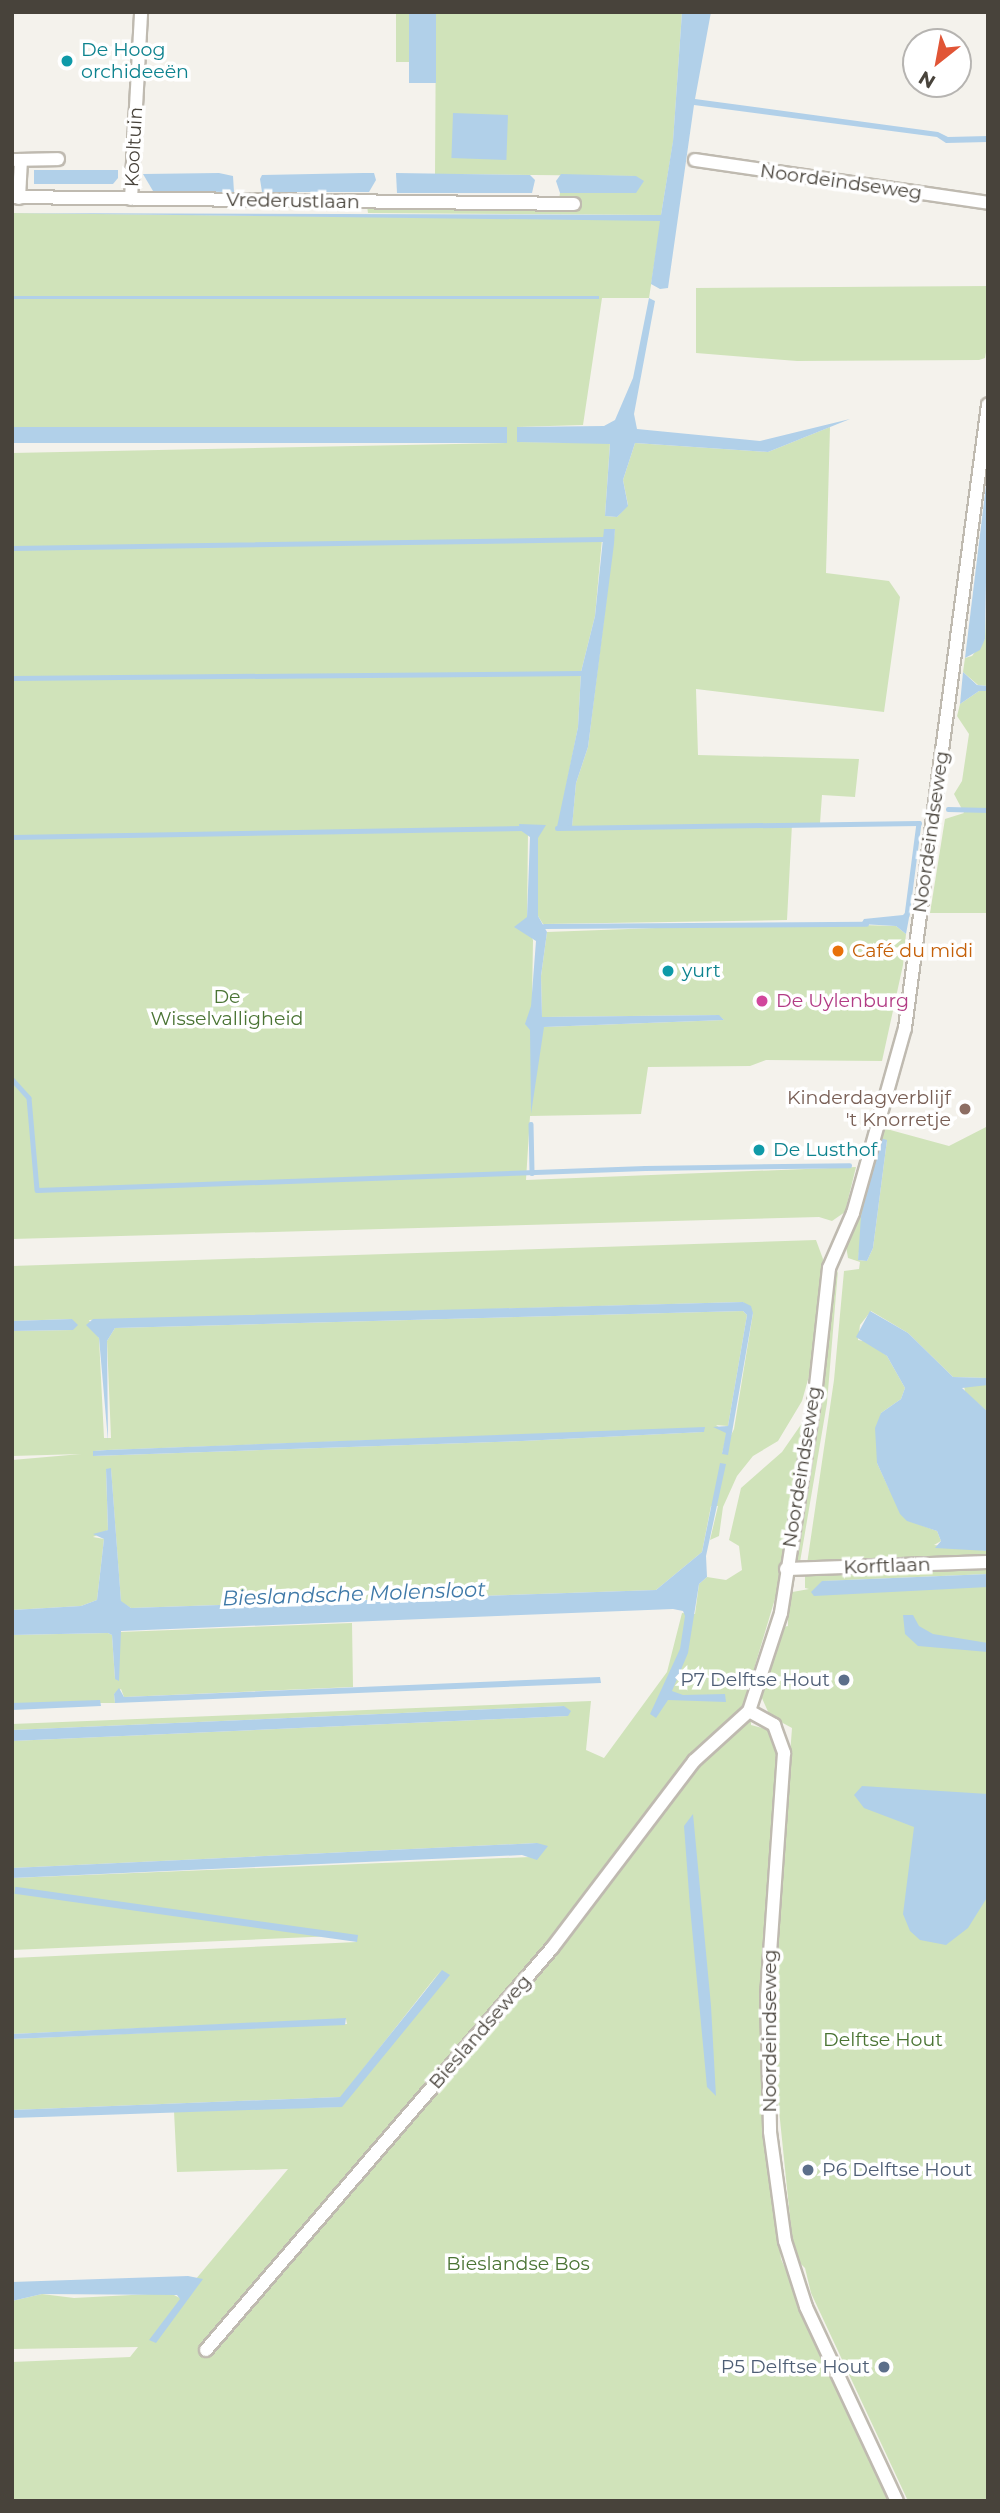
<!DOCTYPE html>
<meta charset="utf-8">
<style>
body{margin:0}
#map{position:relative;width:1000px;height:2513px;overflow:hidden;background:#f4f2ec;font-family:Montserrat,sans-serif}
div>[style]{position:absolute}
.green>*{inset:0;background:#d0e3ba;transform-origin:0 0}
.water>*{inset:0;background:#b1d0e9;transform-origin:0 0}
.stream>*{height:4.5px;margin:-2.25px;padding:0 2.25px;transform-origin:2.25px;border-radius:2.25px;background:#b1d0e9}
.roads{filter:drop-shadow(2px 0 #bfbab0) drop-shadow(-2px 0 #bfbab0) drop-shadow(0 2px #bfbab0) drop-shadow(0 -2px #bfbab0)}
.minor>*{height:12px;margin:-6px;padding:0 6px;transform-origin:6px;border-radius:6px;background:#fff}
.dots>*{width:19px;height:19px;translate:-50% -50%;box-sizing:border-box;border:4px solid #fff;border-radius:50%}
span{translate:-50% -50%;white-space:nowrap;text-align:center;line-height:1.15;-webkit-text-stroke:7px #fff;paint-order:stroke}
.culture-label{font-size:19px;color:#0d838f}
.left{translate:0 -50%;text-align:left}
.street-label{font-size:19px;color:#48433b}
.food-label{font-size:19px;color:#c56008}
.park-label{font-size:19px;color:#4a7434}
.hotel-label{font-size:19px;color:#b23c85}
.education-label{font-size:19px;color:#785e54}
.right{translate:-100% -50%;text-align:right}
.service-label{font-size:19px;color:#4e5e75}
.water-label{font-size:21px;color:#3f79a8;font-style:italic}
.frame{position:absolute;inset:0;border:14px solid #48433b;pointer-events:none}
.north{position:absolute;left:902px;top:28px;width:70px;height:70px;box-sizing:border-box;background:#fff;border:2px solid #b6b4b1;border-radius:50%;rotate:211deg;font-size:19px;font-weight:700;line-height:28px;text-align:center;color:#48433b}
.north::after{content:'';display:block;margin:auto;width:24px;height:32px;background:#e15536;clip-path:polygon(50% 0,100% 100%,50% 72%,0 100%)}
</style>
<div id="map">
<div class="green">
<div style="left:396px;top:12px;width:13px;height:50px"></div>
<div style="clip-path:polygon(436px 12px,682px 12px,673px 142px,661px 215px,368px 213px,367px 206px,559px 199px,560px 193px,636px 193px,636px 176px,435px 174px)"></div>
<div style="clip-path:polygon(evenodd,12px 213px,661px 220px,649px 298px,602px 298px,583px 425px,517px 427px,517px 442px,610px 443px,605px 516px,617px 517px,628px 505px,623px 480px,635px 443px,768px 452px,830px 427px,826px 573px,889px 581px,900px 597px,884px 712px,696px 689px,698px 755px,859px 759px,855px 797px,822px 795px,820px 823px,792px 824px,787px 920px,543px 924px,538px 916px,536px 832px,528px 831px,527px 928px,533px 940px,532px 1001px,541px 1030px,544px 1027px,724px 1020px,718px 1015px,542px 1017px,541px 976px,547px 932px,788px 923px,896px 926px,906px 934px,903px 965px,882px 1061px,766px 1060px,750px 1066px,648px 1067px,641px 1114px,530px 1116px,526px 1180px,856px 1167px,845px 1212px,832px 1221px,819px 1217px,12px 1239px,12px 453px,506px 443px,507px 428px,12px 439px,12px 213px,615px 529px,588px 747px,576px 783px,572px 826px,558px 827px,578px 727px,581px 672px,595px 616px,602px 539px,615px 529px)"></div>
<div style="clip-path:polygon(988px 286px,988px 341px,985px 358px,979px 360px,797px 361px,696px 353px,696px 288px)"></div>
<div style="clip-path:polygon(988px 563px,988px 686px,978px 685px,963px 672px,965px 658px,972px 656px,985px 639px)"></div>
<div style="clip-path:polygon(979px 691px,988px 691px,988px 913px,930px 913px,945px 819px,964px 813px,954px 794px,962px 781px,969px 734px,957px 716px,960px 704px)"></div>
<div style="clip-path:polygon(evenodd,988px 1126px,988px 1378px,953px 1377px,908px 1333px,871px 1311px,860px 1325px,858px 1340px,869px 1342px,887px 1356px,905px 1388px,901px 1399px,881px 1413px,877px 1463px,889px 1489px,918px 1524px,937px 1531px,941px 1541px,934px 1545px,988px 1551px,988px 1558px,807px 1564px,834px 1380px,844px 1271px,859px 1269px,860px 1262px,848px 1258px,846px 1246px,883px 1128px,949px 1146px,988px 1126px,887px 1140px,873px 1248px,867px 1261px,858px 1260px,867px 1183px,887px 1140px)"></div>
<div style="clip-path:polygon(evenodd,816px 1240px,823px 1259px,816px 1351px,802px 1401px,778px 1441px,753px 1456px,737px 1476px,723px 1507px,719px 1536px,710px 1540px,718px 1506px,711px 1506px,702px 1552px,656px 1590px,131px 1608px,121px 1602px,111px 1469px,106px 1470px,108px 1530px,93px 1537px,104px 1539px,97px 1600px,81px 1606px,12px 1610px,12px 1460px,81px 1454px,12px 1456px,12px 1331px,73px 1330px,72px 1319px,12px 1321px,12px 1266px,816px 1240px,743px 1302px,753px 1313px,734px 1429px,722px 1454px,727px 1433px,716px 1425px,728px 1426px,747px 1315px,743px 1311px,115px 1328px,107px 1341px,111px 1438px,104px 1438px,99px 1338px,89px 1320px,743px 1302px,816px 1240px,704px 1428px,703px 1432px,522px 1441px,93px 1456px,94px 1451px,107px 1450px,704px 1428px)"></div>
<div style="clip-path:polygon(838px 1270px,827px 1403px,800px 1562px,795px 1557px,796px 1531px,821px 1402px,830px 1294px)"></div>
<div style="clip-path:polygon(964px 1385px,988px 1385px,988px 1412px,965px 1392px)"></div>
<div style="clip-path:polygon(809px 1413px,777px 1592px,751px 1679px,751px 1725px,769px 1730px,779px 1750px,763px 2010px,765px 2126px,781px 2259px,889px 2501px,12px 2501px,12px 2362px,130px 2357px,138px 2347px,12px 2349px,12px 2301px,42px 2294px,74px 2298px,170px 2293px,180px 2298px,288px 2169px,177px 2172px,174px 2111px,340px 2107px,441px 1970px,341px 2097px,12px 2110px,12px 2039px,347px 2024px,346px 2019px,12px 2034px,12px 1958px,357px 1942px,357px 1935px,12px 1950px,12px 1878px,530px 1857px,537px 1843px,12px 1868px,12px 1741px,568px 1716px,564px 1706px,12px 1730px,12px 1724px,591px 1701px,586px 1750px,604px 1758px,667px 1672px,682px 1613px,695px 1614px,699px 1584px,707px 1577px,726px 1580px,742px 1570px,739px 1546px,729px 1540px,741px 1488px,782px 1452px)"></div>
<div style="clip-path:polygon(988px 1568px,988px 1574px,822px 1581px,988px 1579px,988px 2501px,908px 2501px,811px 2293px,805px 2268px,794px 2257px,774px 2061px,780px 1992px,773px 1987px,792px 1728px,770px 1716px,761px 1696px,783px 1627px,788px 1626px,787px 1593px,809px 1589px,805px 1588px,805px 1575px)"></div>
<div style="clip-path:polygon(352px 1623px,353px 1687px,124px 1697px,121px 1689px,114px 1694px,115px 1703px,12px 1703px,12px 1635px,108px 1633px,112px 1635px,115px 1679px,120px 1632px)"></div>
</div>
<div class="water">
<div style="left:409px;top:12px;width:27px;height:71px"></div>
<div style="clip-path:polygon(682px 12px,711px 12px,695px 99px,938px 132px,948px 137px,988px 136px,988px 142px,946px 143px,937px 137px,694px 105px,668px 288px,660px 289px,651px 284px,660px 221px,12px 213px,661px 215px,673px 141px)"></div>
<div style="left:453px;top:113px;width:55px;height:45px;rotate:2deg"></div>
<div style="clip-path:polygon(34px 170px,118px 170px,118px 178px,113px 184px,34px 184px)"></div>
<div style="clip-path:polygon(219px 173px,233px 176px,234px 192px,153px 191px,143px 174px)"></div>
<div style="clip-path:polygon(363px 173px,374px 173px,376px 180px,369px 192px,262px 192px,260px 179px,262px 175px)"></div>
<div style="clip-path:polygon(396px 173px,530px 175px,535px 180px,532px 193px,397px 193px)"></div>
<div style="clip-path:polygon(561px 174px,636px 176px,644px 181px,636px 193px,560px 193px,556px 181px)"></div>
<div style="left:599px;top:296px;width:3px;height:587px;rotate:90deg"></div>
<div style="clip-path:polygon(649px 298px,655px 301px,634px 414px,637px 429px,760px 441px,850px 419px,768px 452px,635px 443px,623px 480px,628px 506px,617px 517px,605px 516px,610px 444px,517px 442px,517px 427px,604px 426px,615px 420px,633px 378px)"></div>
<div style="left:507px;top:427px;width:16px;height:495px;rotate:90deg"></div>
<div style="clip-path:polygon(988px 469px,985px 639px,980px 650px,965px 658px)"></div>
<div style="clip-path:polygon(604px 529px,615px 529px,614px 544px,588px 747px,576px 783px,572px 827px,557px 827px,578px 727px,581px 672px,595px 616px)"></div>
<div style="clip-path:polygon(963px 672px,977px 685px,988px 686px,988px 691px,979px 691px,960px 704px)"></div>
<div style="clip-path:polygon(519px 824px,546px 825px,538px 838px,538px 916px,547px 932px,541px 976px,542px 1017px,719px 1015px,724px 1020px,544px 1027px,531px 1114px,530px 1030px,525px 1024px,531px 1006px,536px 941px,514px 927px,527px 917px,530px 837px,520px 830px)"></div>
<div style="clip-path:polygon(911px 907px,906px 934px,896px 926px,861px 924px,864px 919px,903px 915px)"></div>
<div style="clip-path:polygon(880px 1138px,887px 1140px,873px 1248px,867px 1261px,858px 1260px,861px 1216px)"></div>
<div style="clip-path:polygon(743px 1302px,751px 1306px,753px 1313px,728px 1455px,722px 1454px,726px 1433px,713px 1427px,728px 1426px,747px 1315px,743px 1311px,115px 1328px,107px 1341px,108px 1441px,99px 1338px,86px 1325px,93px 1319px)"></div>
<div style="clip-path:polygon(870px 1311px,908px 1333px,953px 1377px,988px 1378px,988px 1385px,962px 1388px,988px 1412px,988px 1551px,935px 1548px,941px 1541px,937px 1531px,907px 1521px,900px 1514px,877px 1463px,875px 1428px,881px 1413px,901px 1399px,905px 1388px,887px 1356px,856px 1337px)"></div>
<div style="clip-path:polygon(72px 1319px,78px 1325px,73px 1330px,12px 1331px,12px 1321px)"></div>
<div style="clip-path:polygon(705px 1427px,704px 1432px,522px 1441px,93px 1456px,93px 1451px,107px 1450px)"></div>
<div style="clip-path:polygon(720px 1463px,726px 1464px,706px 1556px,707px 1577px,699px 1584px,688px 1653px,672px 1691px,683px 1695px,725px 1694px,726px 1702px,668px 1700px,656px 1718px,650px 1714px,680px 1649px,685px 1616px,683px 1611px,673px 1609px,121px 1631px,119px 1681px,115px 1679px,112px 1635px,108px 1633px,12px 1635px,12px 1610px,81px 1606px,97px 1600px,104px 1539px,93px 1534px,108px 1530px,106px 1469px,111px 1468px,121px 1601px,131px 1608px,656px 1590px,702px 1552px)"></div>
<div style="clip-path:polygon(988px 1574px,988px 1587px,814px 1596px,811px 1592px,822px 1581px)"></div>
<div style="clip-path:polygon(903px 1615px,913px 1615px,919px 1626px,933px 1634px,988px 1643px,988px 1652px,918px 1646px,905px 1634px)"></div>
<div style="clip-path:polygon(600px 1677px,601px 1683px,115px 1703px,114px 1694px,119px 1688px,124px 1697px)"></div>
<div style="clip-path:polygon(100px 1700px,101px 1706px,12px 1710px,12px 1703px)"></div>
<div style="clip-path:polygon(564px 1706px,571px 1711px,568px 1716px,12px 1741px,12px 1730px)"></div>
<div style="clip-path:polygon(862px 1786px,988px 1794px,988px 1896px,968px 1928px,946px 1945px,920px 1940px,910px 1931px,903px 1914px,914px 1827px,864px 1808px,854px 1795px)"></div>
<div style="clip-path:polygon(693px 1814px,711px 2006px,716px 2096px,707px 2087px,690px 1907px,684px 1826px)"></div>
<div style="clip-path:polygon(537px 1843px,548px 1846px,537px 1860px,522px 1855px,12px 1878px,12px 1868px)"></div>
<div style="left:358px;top:1935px;width:7px;height:346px;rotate:98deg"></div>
<div style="clip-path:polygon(442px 1970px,450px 1975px,342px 2107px,12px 2118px,12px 2110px,340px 2097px)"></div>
<div style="clip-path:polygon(346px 2018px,345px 2025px,12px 2039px,12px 2034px)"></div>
<div style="clip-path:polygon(188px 2276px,203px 2279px,156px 2343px,149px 2340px,180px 2299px,177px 2295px,42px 2294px,12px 2301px,12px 2282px)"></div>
</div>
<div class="stream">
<div style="left:12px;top:548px;width:590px;rotate:-0.87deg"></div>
<div style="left:12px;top:678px;width:569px;rotate:-0.5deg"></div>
<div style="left:948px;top:809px;width:40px;rotate:1.4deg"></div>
<div style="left:557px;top:828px;width:362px;rotate:-0.8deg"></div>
<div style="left:919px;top:823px;width:93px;rotate:97.4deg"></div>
<div style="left:12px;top:837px;width:510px;rotate:-1.01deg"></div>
<div style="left:544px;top:926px;width:322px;rotate:-0.4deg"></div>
<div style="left:12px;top:1079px;width:25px;rotate:48deg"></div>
<div style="left:29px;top:1098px;width:92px;rotate:85deg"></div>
<div style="left:37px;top:1190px;width:608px;rotate:-2.07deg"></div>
<div style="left:645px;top:1168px;width:204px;rotate:-0.8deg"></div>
<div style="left:531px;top:1124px;width:49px;rotate:88.8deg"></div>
</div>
<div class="roads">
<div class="minor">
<div style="left:12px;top:160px;width:46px;rotate:-1.2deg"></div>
<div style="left:695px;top:160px;width:296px;rotate:8.3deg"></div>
<div style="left:12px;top:197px;width:562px;rotate:0.71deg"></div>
<div style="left:19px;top:198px;width:38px;rotate:-87deg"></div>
<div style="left:131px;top:199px;width:187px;rotate:-86.9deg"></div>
<div style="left:786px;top:1569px;width:202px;rotate:-2deg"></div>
<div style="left:749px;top:1711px;width:29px;rotate:29deg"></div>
<div style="left:774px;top:1725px;width:30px;rotate:70deg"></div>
<div style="left:784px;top:1753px;width:244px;rotate:94deg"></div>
<div style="left:767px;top:1996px;width:136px;rotate:88.7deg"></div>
<div style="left:770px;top:2132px;width:110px;rotate:82.2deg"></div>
<div style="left:785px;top:2241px;width:69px;rotate:72.3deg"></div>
<div style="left:806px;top:2307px;width:214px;rotate:64.9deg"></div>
<div style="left:206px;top:2350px;width:530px;rotate:-49.28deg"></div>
<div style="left:552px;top:1948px;width:235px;rotate:-52.8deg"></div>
<div style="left:694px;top:1761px;width:74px;rotate:-42.3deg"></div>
<div style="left:749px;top:1711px;width:103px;rotate:-71.9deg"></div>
<div style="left:781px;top:1613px;width:221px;rotate:-81.1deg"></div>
<div style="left:815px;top:1395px;width:128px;rotate:-83.7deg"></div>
<div style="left:829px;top:1268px;width:60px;rotate:-66.4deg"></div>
<div style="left:853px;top:1213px;width:192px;rotate:-74.3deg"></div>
<div style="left:905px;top:1028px;width:629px;rotate:-82.41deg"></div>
</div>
</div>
<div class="dots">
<div style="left:67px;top:61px;background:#0f9aa8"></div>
<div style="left:838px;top:951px;background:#e8710a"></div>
<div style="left:668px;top:971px;background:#0f9aa8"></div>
<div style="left:762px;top:1001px;background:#d1479c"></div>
<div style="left:965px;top:1109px;background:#8d6e63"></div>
<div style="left:759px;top:1150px;background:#0f9aa8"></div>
<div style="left:844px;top:1680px;background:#5c6f8a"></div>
<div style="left:808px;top:2170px;background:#5c6f8a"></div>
<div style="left:884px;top:2367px;background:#5c6f8a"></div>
</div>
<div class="culture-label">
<span class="left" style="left:81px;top:61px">De Hoog<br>orchideeën</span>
<span class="left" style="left:682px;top:971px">yurt</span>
<span class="left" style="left:773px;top:1150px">De Lusthof</span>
</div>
<div class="street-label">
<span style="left:134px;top:147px;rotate:-87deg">Kooltuin</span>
<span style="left:841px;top:182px;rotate:8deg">Noordeindseweg</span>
<span style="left:293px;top:201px;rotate:1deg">Vrederustlaan</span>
<span style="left:931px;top:832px;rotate:-82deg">Noordeindseweg</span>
<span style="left:802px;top:1467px;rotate:-81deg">Noordeindseweg</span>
<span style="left:887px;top:1566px;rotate:-2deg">Korftlaan</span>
<span style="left:770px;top:2031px;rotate:-90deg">Noordeindseweg</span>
<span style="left:480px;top:2032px;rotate:-49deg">Bieslandseweg</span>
</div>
<div class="food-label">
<span class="left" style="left:852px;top:951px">Café du midi</span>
</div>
<div class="park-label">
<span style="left:227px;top:1008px">De<br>Wisselvalligheid</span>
<span style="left:883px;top:2040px">Delftse Hout</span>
<span style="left:518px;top:2264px">Bieslandse Bos</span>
</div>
<div class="hotel-label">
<span class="left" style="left:776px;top:1001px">De Uylenburg</span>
</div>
<div class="education-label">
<span class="right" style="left:951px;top:1109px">Kinderdagverblijf<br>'t Knorretje</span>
</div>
<div class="service-label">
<span class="right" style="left:830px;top:1680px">P7 Delftse Hout</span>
<span class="left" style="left:822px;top:2170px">P6 Delftse Hout</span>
<span class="right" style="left:870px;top:2367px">P5 Delftse Hout</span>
</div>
<div class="water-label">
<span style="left:354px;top:1594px;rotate:-2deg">Bieslandsche Molensloot</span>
</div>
<div class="frame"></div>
<div class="north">N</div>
</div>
